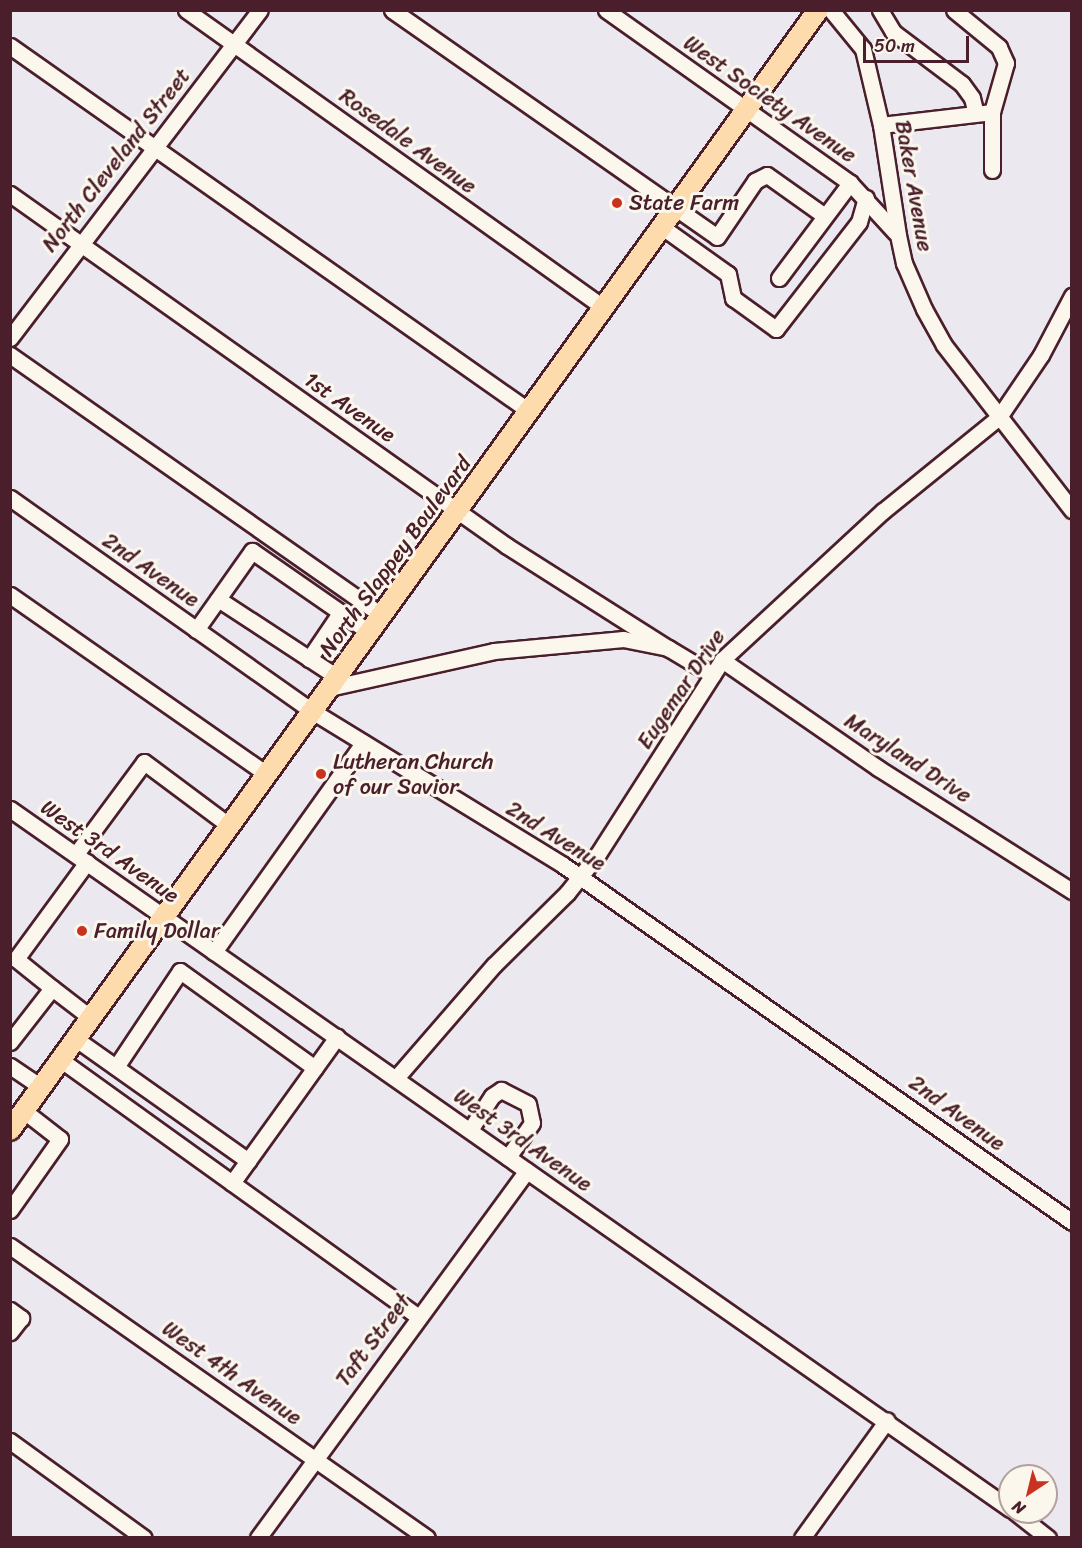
<!DOCTYPE html>
<style>
body{margin:0}
#map{position:relative;width:1082px;height:1548px;overflow:hidden;background:#ece8f0;font-family:Sriracha,sans-serif}
div>[style]{position:absolute}
.roads{filter:drop-shadow(2px 0 #4a1f2b) drop-shadow(-2px 0 #4a1f2b) drop-shadow(0 2px #4a1f2b) drop-shadow(0 -2px #4a1f2b)}
.minor>*{height:15px;margin:-7.5px;padding:0 7.5px;transform-origin:7.5px;border-radius:7.5px;background:#fbf7ec}
.major>*{height:20px;margin:-10px;padding:0 10px;transform-origin:10px;border-radius:10px;background:#fedbac}
.dots>*{width:16px;height:16px;translate:-50% -50%;box-sizing:border-box;border:3px solid #fbf7ec;border-radius:50%}
span{translate:-50% -50%;white-space:nowrap;text-align:center;line-height:1.15;-webkit-text-stroke:6px #fbf7ec;paint-order:stroke}
.street-label{font-size:22px;color:#4a1f2b}
.poi-label{font-size:22px;color:#4a1f2b}
.left{translate:0 -50%;text-align:left}
.frame{position:absolute;inset:0;border:12px solid #4a1f2b;pointer-events:none}
.north{position:absolute;left:998px;top:1464px;width:60px;height:60px;box-sizing:border-box;background:#fbf7ec;border:2px solid #b4a19f;border-radius:50%;rotate:215deg;font-size:16px;font-weight:700;line-height:24px;text-align:center;color:#4a1f2b}
.north::after{content:'';display:block;margin:auto;width:21px;height:27px;background:#c8321e;clip-path:polygon(50% 0,100% 100%,50% 72%,0 100%)}
.scale{position:absolute;left:863px;top:36px;width:106px;height:27px;box-sizing:border-box;border:3px solid #4a1f2b;border-top:0;padding-left:8px;font-size:18px;line-height:21px;white-space:nowrap;color:#4a1f2b;-webkit-text-stroke:4px #fbf7ec;paint-order:stroke}
</style>
<div id="map">
<div class="roads">
<div class="minor">
<div style="left:186px;top:10px;width:512px;rotate:35.46deg"></div>
<div style="left:392px;top:10px;width:396px;rotate:34.9deg"></div>
<div style="left:717px;top:237px;width:68px;rotate:-55.8deg"></div>
<div style="left:755px;top:181px;width:13px;rotate:-27deg"></div>
<div style="left:767px;top:175px;width:71px;rotate:35.3deg"></div>
<div style="left:606px;top:10px;width:299px;rotate:35.3deg"></div>
<div style="left:850px;top:183px;width:67px;rotate:47.4deg"></div>
<div style="left:831px;top:10px;width:50px;rotate:50.6deg"></div>
<div style="left:863px;top:49px;width:78px;rotate:76.7deg"></div>
<div style="left:881px;top:125px;width:111px;rotate:81.2deg"></div>
<div style="left:898px;top:235px;width:29px;rotate:78deg"></div>
<div style="left:904px;top:263px;width:50px;rotate:66.5deg"></div>
<div style="left:924px;top:309px;width:41px;rotate:60.9deg"></div>
<div style="left:944px;top:345px;width:209px;rotate:52.2deg"></div>
<div style="left:880px;top:10px;width:26px;rotate:59deg"></div>
<div style="left:893px;top:32px;width:86px;rotate:37deg"></div>
<div style="left:962px;top:84px;width:17px;rotate:54deg"></div>
<div style="left:972px;top:98px;width:16px;rotate:76deg"></div>
<div style="left:10px;top:46px;width:634px;rotate:35.12deg"></div>
<div style="left:992px;top:112px;width:58px;rotate:90deg"></div>
<div style="left:881px;top:125px;width:112px;rotate:-6.7deg"></div>
<div style="left:992px;top:112px;width:51px;rotate:-74.1deg"></div>
<div style="left:1006px;top:63px;width:17px;rotate:-114deg"></div>
<div style="left:999px;top:47px;width:58px;rotate:-140.6deg"></div>
<div style="left:10px;top:194px;width:609px;rotate:35.31deg"></div>
<div style="left:507px;top:546px;width:191px;rotate:32.4deg"></div>
<div style="left:662px;top:227px;width:81px;rotate:35.5deg"></div>
<div style="left:728px;top:274px;width:25px;rotate:78deg"></div>
<div style="left:733px;top:298px;width:53px;rotate:35.8deg"></div>
<div style="left:776px;top:329px;width:135px;rotate:-52.2deg"></div>
<div style="left:859px;top:222px;width:25px;rotate:-74deg"></div>
<div style="left:779px;top:278px;width:119px;rotate:-53.2deg"></div>
<div style="left:10px;top:338px;width:412px;rotate:-52.7deg"></div>
<div style="left:10px;top:355px;width:454px;rotate:35deg"></div>
<div style="left:10px;top:498px;width:370px;rotate:35.2deg"></div>
<div style="left:312px;top:711px;width:294px;rotate:31.5deg"></div>
<div style="left:563px;top:865px;width:622px;rotate:35.04deg"></div>
<div style="left:10px;top:595px;width:313px;rotate:34.9deg"></div>
<div style="left:218px;top:599px;width:142px;rotate:33.2deg"></div>
<div style="left:196px;top:630px;width:97px;rotate:-54.7deg"></div>
<div style="left:252px;top:551px;width:142px;rotate:34.7deg"></div>
<div style="left:309px;top:659px;width:55px;rotate:-56deg"></div>
<div style="left:722px;top:660px;width:190px;rotate:34.7deg"></div>
<div style="left:878px;top:768px;width:230px;rotate:32.4deg"></div>
<div style="left:329px;top:688px;width:169px;rotate:-12.6deg"></div>
<div style="left:494px;top:651px;width:130px;rotate:-5.3deg"></div>
<div style="left:623px;top:639px;width:46px;rotate:11.3deg"></div>
<div style="left:668px;top:648px;width:52px;rotate:31deg"></div>
<div style="left:10px;top:809px;width:1221px;rotate:34.99deg"></div>
<div style="left:76px;top:854px;width:114px;rotate:-53.5deg"></div>
<div style="left:144px;top:762px;width:107px;rotate:36.7deg"></div>
<div style="left:214px;top:952px;width:257px;rotate:-54.5deg"></div>
<div style="left:52px;top:988px;width:46px;rotate:-141.1deg"></div>
<div style="left:16px;top:959px;width:120px;rotate:-53.8deg"></div>
<div style="left:76px;top:1039px;width:211px;rotate:35.3deg"></div>
<div style="left:10px;top:1042px;width:68px;rotate:-52.1deg"></div>
<div style="left:52px;top:988px;width:49px;rotate:37.6deg"></div>
<div style="left:61px;top:1060px;width:440px;rotate:35.7deg"></div>
<div style="left:10px;top:1066px;width:37px;rotate:34deg"></div>
<div style="left:116px;top:1067px;width:115px;rotate:-56.3deg"></div>
<div style="left:180px;top:971px;width:166px;rotate:35.7deg"></div>
<div style="left:396px;top:1078px;width:150px;rotate:-49.1deg"></div>
<div style="left:494px;top:965px;width:103px;rotate:-44.6deg"></div>
<div style="left:567px;top:893px;width:50px;rotate:-51.5deg"></div>
<div style="left:598px;top:854px;width:230px;rotate:-57.4deg"></div>
<div style="left:722px;top:660px;width:219px;rotate:-42.8deg"></div>
<div style="left:883px;top:511px;width:149px;rotate:-39deg"></div>
<div style="left:999px;top:417px;width:75px;rotate:-55.9deg"></div>
<div style="left:1041px;top:355px;width:67px;rotate:-62.3deg"></div>
<div style="left:470px;top:1130px;width:40px;rotate:-57.1deg"></div>
<div style="left:492px;top:1096px;width:11px;rotate:-34deg"></div>
<div style="left:501px;top:1090px;width:30px;rotate:27deg"></div>
<div style="left:528px;top:1104px;width:19px;rotate:78deg"></div>
<div style="left:532px;top:1123px;width:42px;rotate:125.2deg"></div>
<div style="left:232px;top:1183px;width:180px;rotate:-54.3deg"></div>
<div style="left:10px;top:1210px;width:87px;rotate:-54.8deg"></div>
<div style="left:60px;top:1139px;width:46px;rotate:-142.1deg"></div>
<div style="left:10px;top:1246px;width:509px;rotate:35deg"></div>
<div style="left:10px;top:1310px;width:14px;rotate:36deg"></div>
<div style="left:21px;top:1318px;width:18px;rotate:128deg"></div>
<div style="left:10px;top:1441px;width:165px;rotate:35.9deg"></div>
<div style="left:1015px;top:1512px;width:42px;rotate:38.2deg"></div>
<div style="left:258px;top:1538px;width:455px;rotate:-53.8deg"></div>
<div style="left:802px;top:1538px;width:145px;rotate:-54.2deg"></div>
</div>
<div class="major">
<div style="left:10px;top:1130px;width:1381px;rotate:-54.19deg"></div>
</div>
</div>
<div class="dots">
<div style="left:617px;top:203px;background:#c8321e"></div>
<div style="left:321px;top:774px;background:#c8321e"></div>
<div style="left:82px;top:931px;background:#c8321e"></div>
</div>
<div class="street-label">
<span style="left:770px;top:99px;rotate:35deg">West Society Avenue</span>
<span style="left:408px;top:141px;rotate:36deg">Rosedale Avenue</span>
<span style="left:116px;top:160px;rotate:-52deg">North Cleveland Street</span>
<span style="left:914px;top:186px;rotate:80deg">Baker Avenue</span>
<span style="left:350px;top:407px;rotate:35deg">1st Avenue</span>
<span style="left:395px;top:556px;rotate:-54deg">North Slappey Boulevard</span>
<span style="left:151px;top:570px;rotate:35deg">2nd Avenue</span>
<span style="left:681px;top:689px;rotate:-56deg">Eugemar Drive</span>
<span style="left:908px;top:758px;rotate:33deg">Maryland Drive</span>
<span style="left:556px;top:836px;rotate:32deg">2nd Avenue</span>
<span style="left:110px;top:851px;rotate:35deg">West 3rd Avenue</span>
<span style="left:957px;top:1113px;rotate:36deg">2nd Avenue</span>
<span style="left:523px;top:1140px;rotate:35deg">West 3rd Avenue</span>
<span style="left:373px;top:1340px;rotate:-53deg">Taft Street</span>
<span style="left:232px;top:1373px;rotate:35deg">West 4th Avenue</span>
</div>
<div class="poi-label">
<span class="left" style="left:629px;top:203px">State Farm</span>
<span class="left" style="left:333px;top:774px">Lutheran Church<br>of our Savior</span>
<span class="left" style="left:94px;top:931px">Family Dollar</span>
</div>
<div class="frame"></div>
<div class="north">N</div>
<div class="scale">50 m</div>
</div>
